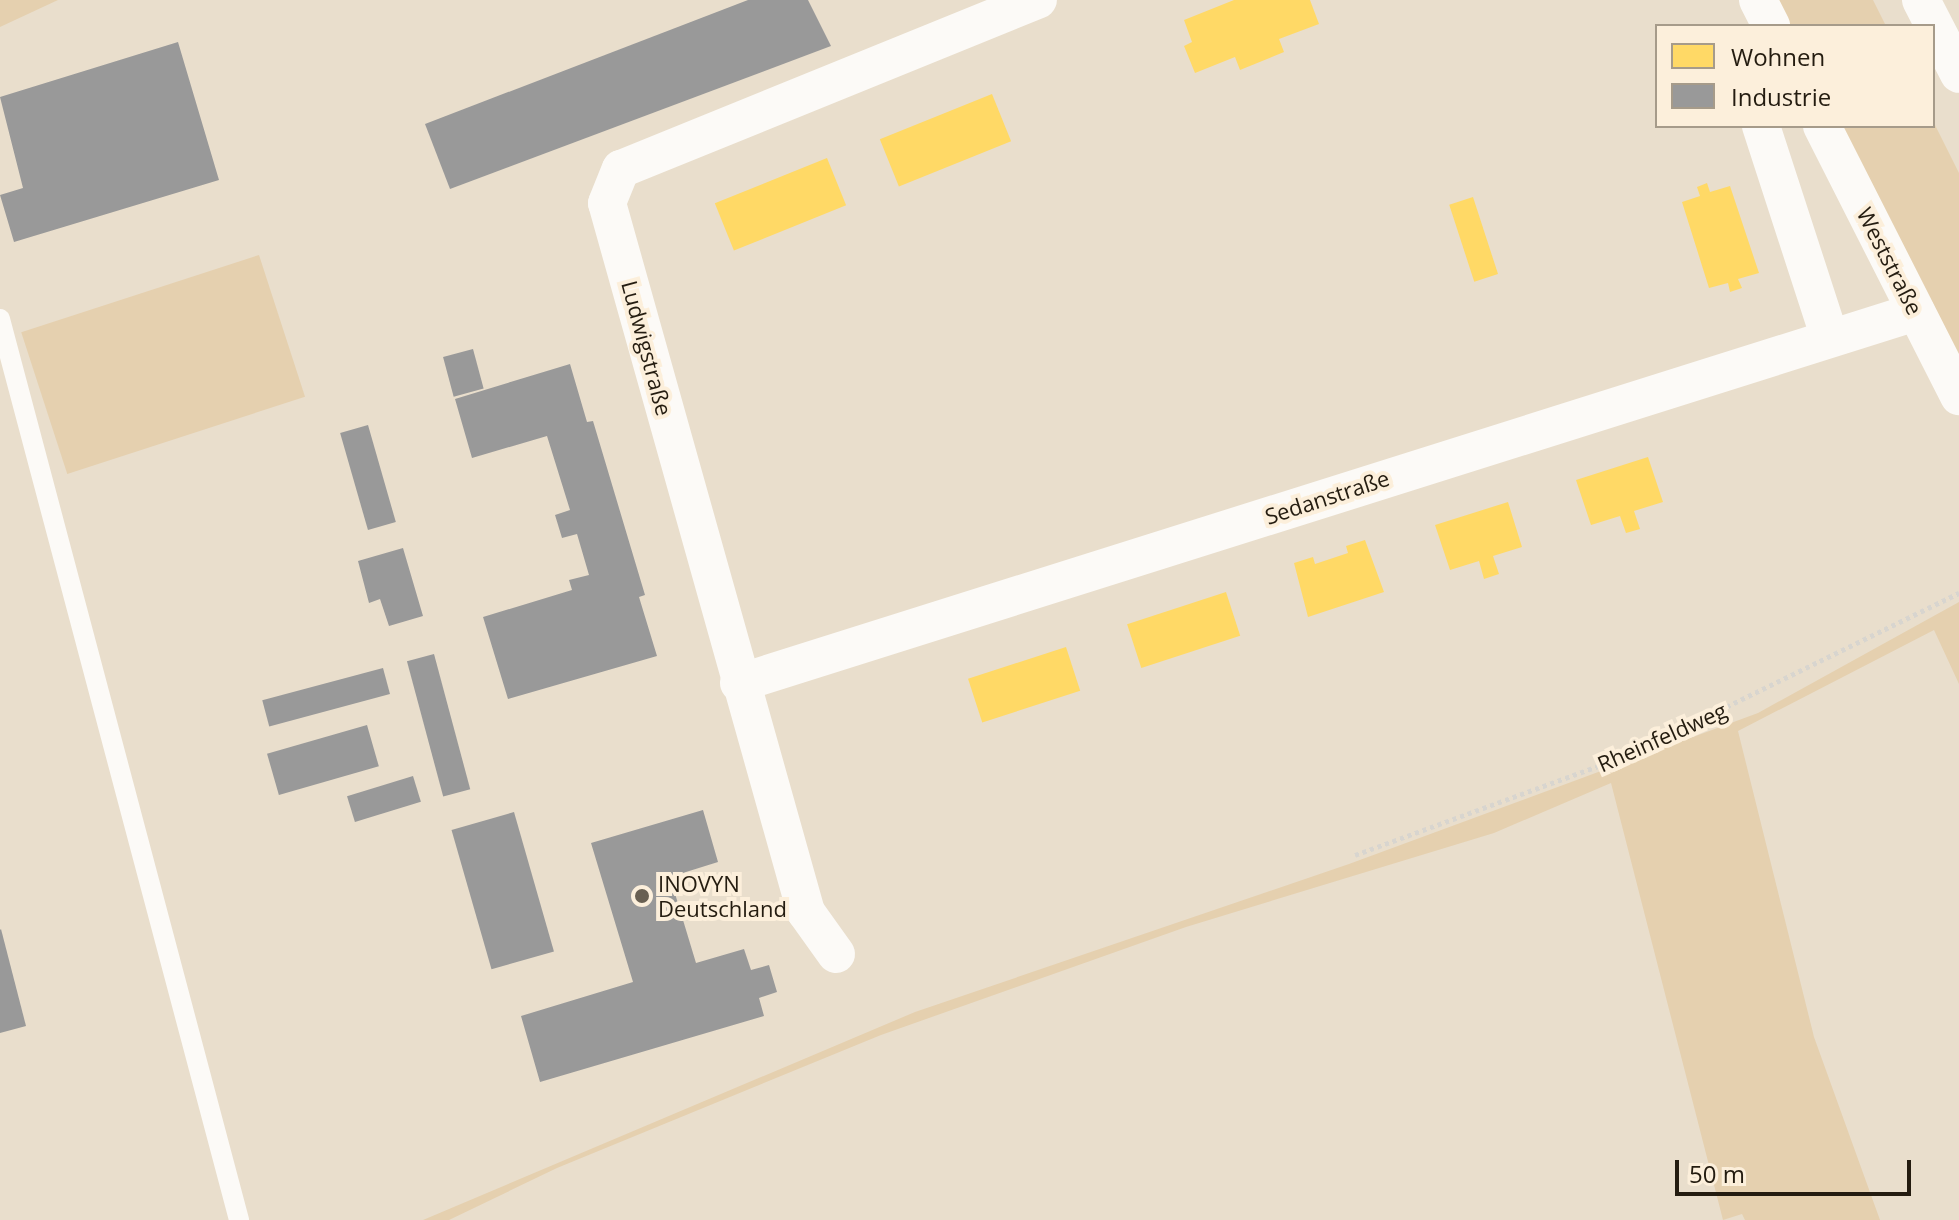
<!DOCTYPE html>
<meta charset="utf-8">
<style>
body{margin:0}
#map{position:relative;width:1959px;height:1220px;overflow:hidden;background:#e9decc;font-family:"Open Sans",sans-serif}
div>[style]{position:absolute}
.green>*{inset:0;background:#e5d0af;transform-origin:0 0}
.homes>*{inset:0;background:#ffd966;transform-origin:0 0}
.industry>*{inset:0;background:#999;transform-origin:0 0}
.path>*{height:5px;margin-top:-2.5px;transform-origin:0;background:repeating-linear-gradient(90deg,#d8d5cf 0 4px,transparent 0 8px)}
.lane>*{height:20px;margin:-10px;padding:0 10px;transform-origin:10px;border-radius:10px;background:#fcfaf7}
.street>*{height:38px;margin:-19px;padding:0 19px;transform-origin:19px;border-radius:19px;background:#fcfaf7}
.dots>*{width:22px;height:22px;translate:-50% -50%;box-sizing:border-box;border:4px solid #fcefdb;border-radius:50%}
span{translate:-50% -50%;white-space:nowrap;text-align:center;line-height:1.15;-webkit-text-stroke:8px #fcefdb;paint-order:stroke}
.street-label{font-size:22px;color:#241c10}
.poi-label{font-size:22px;color:#241c10}
.left{translate:0 -50%;text-align:left}
.legend{position:absolute;left:1655px;top:24px;width:280px;height:104px;box-sizing:border-box;background:#fcefdb;border:2px solid #a69b8a;margin:0;padding:10px 14px;list-style:none;font-size:24px;color:#241c10}
.legend li{display:flex;align-items:center;gap:16px;height:40px}
.legend b{width:40px;border:2px solid #a69b8a}
.scale{position:absolute;left:1675px;top:1160px;width:236px;height:36px;box-sizing:border-box;border:4px solid #241c10;border-top:0;padding-left:10px;font-size:24px;line-height:28px;white-space:nowrap;color:#241c10;-webkit-text-stroke:6px #fcefdb;paint-order:stroke}
</style>
<div id="map">
<div class="green">
<div style="clip-path:polygon(0 0,58px 0,0 27px)"></div>
<div style="clip-path:polygon(1774px 0,1873px 0,1886px 26px,1787px 26px)"></div>
<div style="clip-path:polygon(1933px 121px,1959px 173px,1959px 361px,1839px 126px,1933px 126px)"></div>
<div style="left:259px;top:255px;width:149px;height:250px;rotate:72deg"></div>
<div style="clip-path:polygon(1959px 602px,1959px 684px,1934px 630px,1738px 731px,1814px 1037px,1880px 1220px,1745px 1220px,1742px 1214px,1723px 1220px,1611px 783px,1494px 833px,1186px 927px,881px 1035px,557px 1168px,449px 1220px,423px 1220px,915px 1012px,1349px 864px,1758px 713px)"></div>
</div>
<div class="homes">
<div style="clip-path:polygon(1234px 0,1310px 0,1319px 24px,1279px 39px,1284px 52px,1240px 70px,1235px 57px,1195px 73px,1184px 46px,1192px 42px,1184px 20px)"></div>
<div style="left:992px;top:94px;width:51px;height:121px;rotate:68deg"></div>
<div style="left:827px;top:158px;width:51px;height:121px;rotate:68deg"></div>
<div style="clip-path:polygon(1707px 183px,1710px 192px,1730px 186px,1759px 273px,1738px 279px,1742px 288px,1730px 292px,1728px 283px,1709px 288px,1682px 202px,1700px 196px,1697px 187px)"></div>
<div style="left:1473px;top:197px;width:81px;height:25px;rotate:72deg"></div>
<div style="clip-path:polygon(1648px 457px,1663px 502px,1634px 511px,1640px 529px,1626px 533px,1620px 516px,1591px 525px,1576px 480px)"></div>
<div style="clip-path:polygon(1508px 502px,1522px 547px,1493px 556px,1499px 574px,1484px 579px,1479px 561px,1450px 570px,1435px 525px)"></div>
<div style="clip-path:polygon(1365px 540px,1384px 592px,1308px 617px,1294px 563px,1313px 557px,1315px 564px,1348px 553px,1346px 546px)"></div>
<div style="left:1226px;top:592px;width:46px;height:104px;rotate:72deg"></div>
<div style="left:1066px;top:647px;width:46px;height:103px;rotate:72deg"></div>
</div>
<div class="industry">
<div style="clip-path:polygon(748px 0,808px 0,831px 46px,450px 189px,425px 124px)"></div>
<div style="clip-path:polygon(178px 42px,219px 180px,14px 242px,0 195px,23px 188px,0 97px)"></div>
<div style="left:473px;top:349px;width:41px;height:31px;rotate:75deg"></div>
<div style="clip-path:polygon(570px 364px,587px 422px,593px 421px,645px 595px,639px 597px,657px 656px,508px 699px,483px 617px,572px 590px,569px 580px,589px 575px,577px 534px,562px 538px,555px 515px,570px 510px,547px 436px,472px 458px,455px 399px)"></div>
<div style="left:368px;top:425px;width:101px;height:29px;rotate:74deg"></div>
<div style="clip-path:polygon(403px 548px,423px 616px,389px 626px,380px 599px,369px 603px,358px 561px)"></div>
<div style="left:434px;top:654px;width:140px;height:28px;rotate:75deg"></div>
<div style="left:383px;top:668px;width:27px;height:125px;rotate:75deg"></div>
<div style="left:367px;top:725px;width:43px;height:104px;rotate:74deg"></div>
<div style="left:413px;top:776px;width:27px;height:69px;rotate:73deg"></div>
<div style="clip-path:polygon(703px 810px,718px 862px,670px 877px,696px 963px,744px 949px,751px 970px,769px 965px,777px 992px,759px 998px,764px 1016px,540px 1082px,521px 1016px,633px 982px,591px 843px)"></div>
<div style="left:514px;top:812px;width:145px;height:65px;rotate:74deg"></div>
<div style="clip-path:polygon(1px 929px,26px 1026px,0 1033px,0 930px)"></div>
</div>
<div class="path">
<div style="left:1355px;top:855px;width:289px;rotate:-20.1deg"></div>
<div style="left:1626px;top:756px;width:371px;rotate:-26.1deg"></div>
</div>
<div class="lane">
<div style="left:0;top:319px;width:932px;rotate:75.14deg"></div>
</div>
<div class="street">
<div style="left:1758px;top:0;width:29px;rotate:63deg"></div>
<div style="left:1921px;top:0;width:83px;rotate:62.8deg"></div>
<div style="left:1761px;top:126px;width:223px;rotate:72deg"></div>
<div style="left:1822px;top:126px;width:303px;rotate:63.1deg"></div>
<div style="left:739px;top:683px;width:1234px;rotate:-17.5deg"></div>
<div style="left:836px;top:954px;width:52px;rotate:-125.5deg"></div>
<div style="left:806px;top:912px;width:736px;rotate:-105.68deg"></div>
<div style="left:607px;top:203px;width:37px;rotate:-68deg"></div>
<div style="left:621px;top:169px;width:450px;rotate:-22.1deg"></div>
</div>
<div class="dots">
<div style="left:642px;top:896px;background:#696052"></div>
</div>
<div class="street-label">
<span style="left:1890px;top:261px;rotate:63deg">Weststraße</span>
<span style="left:647px;top:348px;rotate:75deg">Ludwigstraße</span>
<span style="left:1327px;top:497px;rotate:-18deg">Sedanstraße</span>
<span style="left:1662px;top:737px;rotate:-24deg">Rheinfeldweg</span>
</div>
<div class="poi-label">
<span class="left" style="left:658px;top:896px">INOVYN<br>Deutschland</span>
</div>
<ul class="legend">
<li><b style="height:22px;background:#ffd966"></b>Wohnen</li>
<li><b style="height:22px;background:#999"></b>Industrie</li>
</ul>
<div class="scale">50 m</div>
</div>
